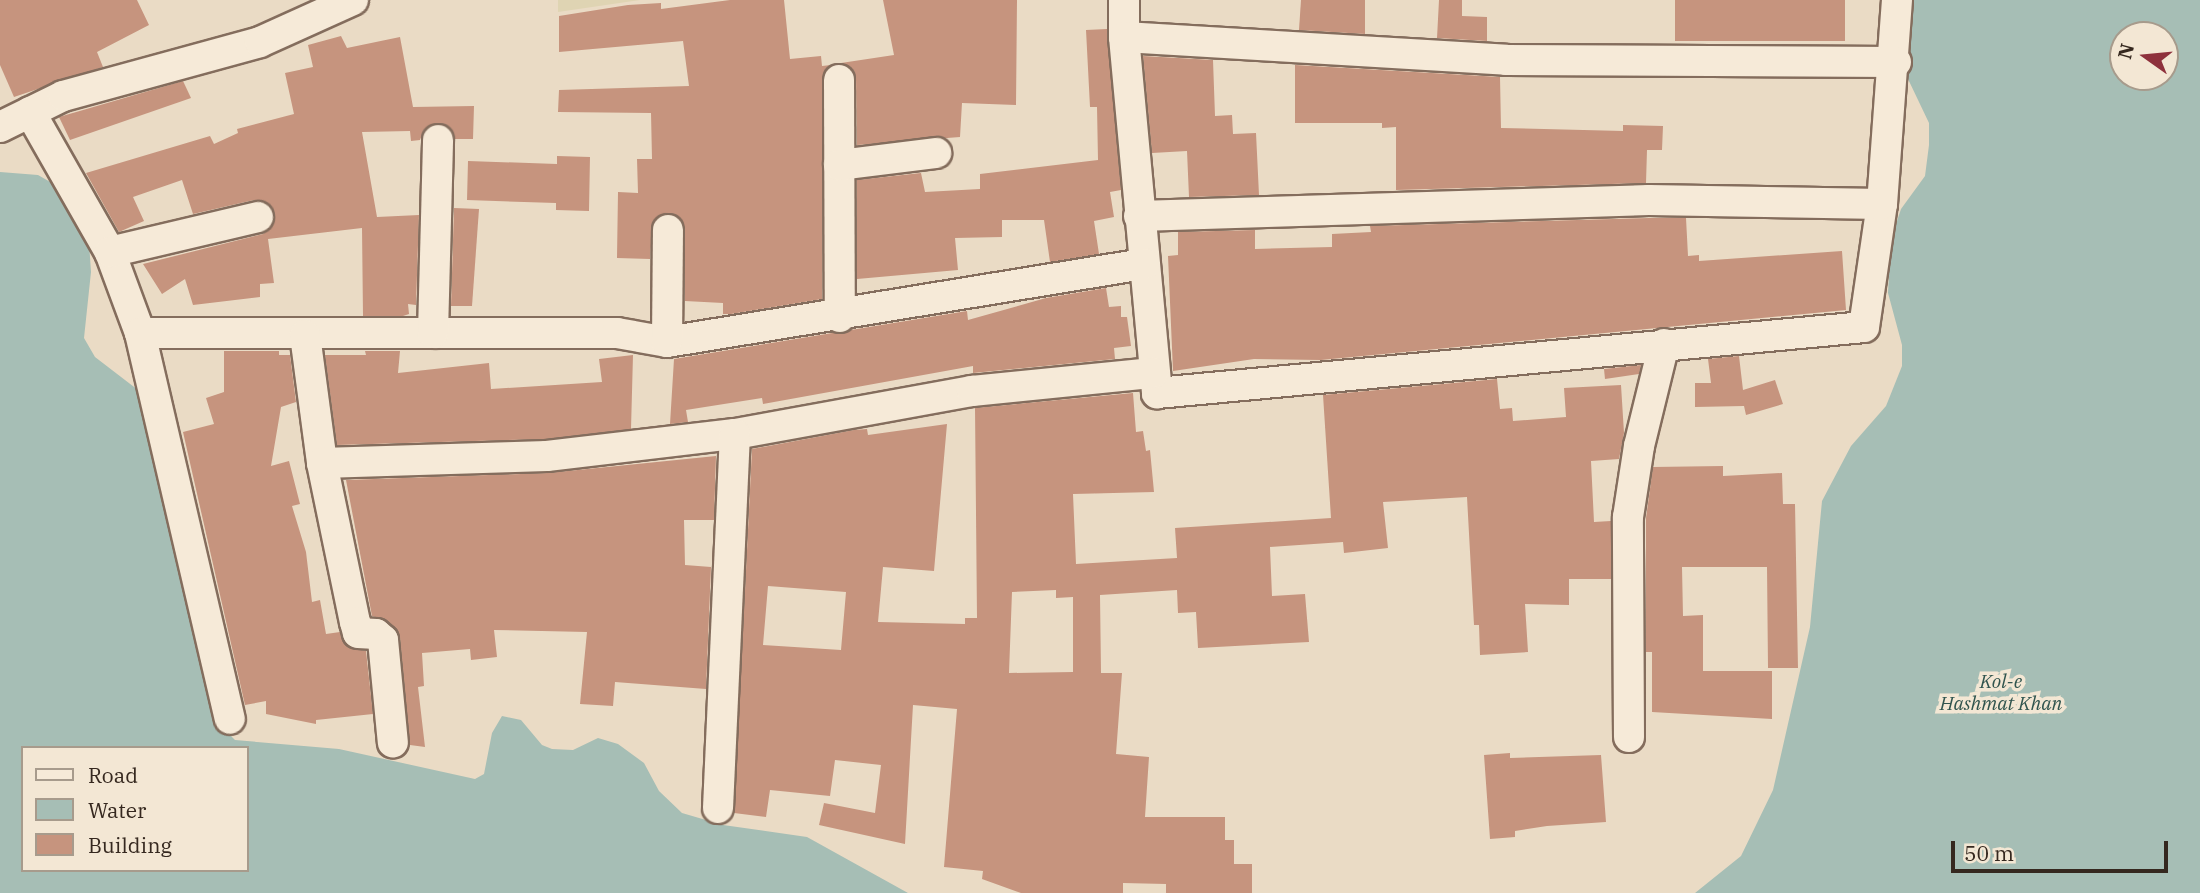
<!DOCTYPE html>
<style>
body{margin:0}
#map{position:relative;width:2200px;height:893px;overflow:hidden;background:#eadbc5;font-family:"IBM Plex Serif",serif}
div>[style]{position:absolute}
.farmland>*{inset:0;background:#dfd4b3}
.water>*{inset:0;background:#a6beb5}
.building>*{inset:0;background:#c6947e;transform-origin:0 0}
.roads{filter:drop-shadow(2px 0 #846d5d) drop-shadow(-2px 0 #846d5d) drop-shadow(0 2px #846d5d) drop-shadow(0 -2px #846d5d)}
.street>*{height:30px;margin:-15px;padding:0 15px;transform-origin:15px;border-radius:15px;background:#f6ead8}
span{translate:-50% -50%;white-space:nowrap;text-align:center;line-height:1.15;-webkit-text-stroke:7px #f3e7d4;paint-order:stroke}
.water-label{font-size:19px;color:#30544e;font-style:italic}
.legend{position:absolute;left:21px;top:746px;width:228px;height:126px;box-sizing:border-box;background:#f3e7d4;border:2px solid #a79b8c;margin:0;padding:9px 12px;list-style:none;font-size:21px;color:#35281f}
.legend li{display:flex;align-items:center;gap:14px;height:35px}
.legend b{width:35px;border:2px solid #a79b8c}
.north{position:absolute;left:2109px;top:21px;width:70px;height:70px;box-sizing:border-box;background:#f3e7d4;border:2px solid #a79b8c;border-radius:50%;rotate:285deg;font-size:19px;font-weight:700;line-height:28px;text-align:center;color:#35281f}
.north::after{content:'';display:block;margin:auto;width:24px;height:32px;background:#8e313c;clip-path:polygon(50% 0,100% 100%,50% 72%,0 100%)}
.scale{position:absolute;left:1951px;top:841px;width:217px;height:32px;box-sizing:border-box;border:4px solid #35281f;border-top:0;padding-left:9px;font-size:21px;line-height:24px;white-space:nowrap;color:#35281f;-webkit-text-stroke:5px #f3e7d4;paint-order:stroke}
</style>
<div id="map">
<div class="farmland">
<div style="clip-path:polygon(558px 0,640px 0,558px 12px)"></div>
</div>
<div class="water">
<div style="clip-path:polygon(evenodd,1908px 0,2200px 0,2200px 893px,1695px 893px,1741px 856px,1773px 790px,1810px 627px,1822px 501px,1851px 446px,1886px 406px,1902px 366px,1902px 345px,1888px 293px,1891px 239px,1901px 209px,1925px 176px,1929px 145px,1929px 123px,1908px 79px,1908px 0,2123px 35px,2165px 35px,2165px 77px,2123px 77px,2123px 35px)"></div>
<div style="clip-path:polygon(evenodd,0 172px,38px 175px,66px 191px,88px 227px,91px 272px,84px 338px,95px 357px,138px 390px,220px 725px,235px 740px,339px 749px,475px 779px,484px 774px,492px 733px,502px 716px,521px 720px,542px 745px,552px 749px,573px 750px,598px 738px,618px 744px,644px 763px,659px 791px,682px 813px,723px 825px,807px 837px,908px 893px,0 893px,0 172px,23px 748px,247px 748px,247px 870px,23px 870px,23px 748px)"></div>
</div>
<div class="building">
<div style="clip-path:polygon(0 0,137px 0,149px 25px,97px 52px,103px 67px,14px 97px,0 65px)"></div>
<div style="clip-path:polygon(730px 0,784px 0,790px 59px,821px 56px,822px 66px,831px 65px,822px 80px,822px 299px,731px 314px,723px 314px,723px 303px,685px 301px,685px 230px,676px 215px,667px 213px,653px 221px,650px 259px,617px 258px,618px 192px,638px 193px,637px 159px,652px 159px,651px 113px,558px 112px,559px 90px,689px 86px,683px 41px,559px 52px,559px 16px,628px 5px,661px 3px,661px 9px)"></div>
<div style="clip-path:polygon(883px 0,1017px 0,1016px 105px,962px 103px,960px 137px,857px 145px,856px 79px,854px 71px,841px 63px,894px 55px)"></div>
<div style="clip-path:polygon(1301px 0,1365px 0,1365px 34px,1299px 30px)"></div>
<div style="clip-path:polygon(1439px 0,1462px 0,1462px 16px,1487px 17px,1487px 41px,1437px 38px)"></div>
<div style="left:1675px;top:0;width:170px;height:41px"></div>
<div style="clip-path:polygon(1107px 29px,1121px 190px,1110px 192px,1114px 217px,1094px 221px,1099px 254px,1050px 262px,1044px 220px,1002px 220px,1002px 237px,955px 238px,958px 270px,857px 279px,857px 180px,921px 173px,925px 192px,980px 189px,980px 174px,1098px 160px,1097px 107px,1090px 107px,1086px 30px)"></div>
<div style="clip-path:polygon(341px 36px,347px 48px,400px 37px,413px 107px,474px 106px,473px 139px,455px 139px,448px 126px,439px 123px,424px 130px,420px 140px,411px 141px,410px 131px,362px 132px,377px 217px,419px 215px,416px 305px,408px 304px,409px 314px,403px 316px,363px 316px,362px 228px,268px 239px,274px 283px,260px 284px,260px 297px,193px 305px,185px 279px,162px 294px,143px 264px,263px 234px,274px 223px,271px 206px,254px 200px,193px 214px,182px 180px,133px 197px,144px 221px,119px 232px,86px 173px,210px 136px,214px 144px,238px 133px,237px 129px,294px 114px,285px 73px,313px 67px,308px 45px)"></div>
<div style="clip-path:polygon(1143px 56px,1213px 60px,1215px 116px,1232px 115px,1233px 134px,1256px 133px,1259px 195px,1189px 197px,1187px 151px,1152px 153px)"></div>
<div style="clip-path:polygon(1295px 65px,1500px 77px,1501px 128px,1623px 131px,1623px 125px,1663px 126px,1662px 150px,1647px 150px,1646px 183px,1396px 190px,1396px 127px,1382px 128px,1382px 123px,1295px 123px)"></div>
<div style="clip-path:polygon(183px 81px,191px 98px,70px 140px,59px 117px)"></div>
<div style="clip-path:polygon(557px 156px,590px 157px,589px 211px,556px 210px,556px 203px,467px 200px,468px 161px,557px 164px)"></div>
<div style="clip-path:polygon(454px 208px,479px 209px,472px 306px,451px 306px)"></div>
<div style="clip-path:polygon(1649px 218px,1686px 218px,1688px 256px,1699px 255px,1699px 261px,1842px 251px,1846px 310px,1321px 360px,1254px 359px,1173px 371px,1168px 256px,1178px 255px,1178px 232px,1255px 230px,1255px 249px,1332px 247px,1332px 234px,1371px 232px,1370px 226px)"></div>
<div style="clip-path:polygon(1106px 288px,1109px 307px,1121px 306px,1121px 317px,1127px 317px,1131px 346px,1114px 348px,1115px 359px,973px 373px,973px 366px,763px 404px,762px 398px,686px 410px,688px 422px,670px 424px,674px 359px,967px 311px,968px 320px,1046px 298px)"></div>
<div style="clip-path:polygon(224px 351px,279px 351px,279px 355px,290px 355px,296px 402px,281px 407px,271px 466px,289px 461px,300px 504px,292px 506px,306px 552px,312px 602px,320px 600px,326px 634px,340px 632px,348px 647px,366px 651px,373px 714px,316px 720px,316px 724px,266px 714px,266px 701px,245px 705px,183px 432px,214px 424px,206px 398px,224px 392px)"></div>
<div style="clip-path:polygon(365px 351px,400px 351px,398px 373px,489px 363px,491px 389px,602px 382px,599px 359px,633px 355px,631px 429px,546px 439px,337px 445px,325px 355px,366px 355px)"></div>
<div style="clip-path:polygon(1739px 356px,1743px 390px,1775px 380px,1783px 404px,1746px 415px,1744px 406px,1695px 407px,1695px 383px,1711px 383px,1708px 359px)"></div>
<div style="clip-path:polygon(1641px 365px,1639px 374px,1605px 379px,1604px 369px)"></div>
<div style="clip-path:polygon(evenodd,1497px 379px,1500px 409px,1512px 408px,1513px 421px,1566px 417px,1564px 388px,1621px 385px,1624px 433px,1619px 459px,1591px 461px,1594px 522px,1611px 521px,1611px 579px,1569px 579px,1569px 605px,1525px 604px,1528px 652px,1480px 655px,1479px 625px,1474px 625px,1467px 497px,1383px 502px,1388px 548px,1344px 553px,1343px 542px,1270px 547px,1272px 596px,1305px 594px,1309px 642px,1198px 648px,1196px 612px,1178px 613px,1177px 590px,1100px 595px,1101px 673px,1122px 673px,1116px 754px,1149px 757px,1145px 817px,1225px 817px,1225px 840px,1234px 840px,1234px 864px,1252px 864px,1252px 893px,1166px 893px,1166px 884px,1123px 883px,1123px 893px,1021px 893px,982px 879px,983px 871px,944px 867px,957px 709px,913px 705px,905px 844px,819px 825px,824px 803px,875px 813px,881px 765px,835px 760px,830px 796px,770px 790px,766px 817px,734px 813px,752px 449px,854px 430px,867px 429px,868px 435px,947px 424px,934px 571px,883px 567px,878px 622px,965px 624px,965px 618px,977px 618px,975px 408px,1133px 393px,1136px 432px,1143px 431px,1146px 451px,1150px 450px,1154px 492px,1073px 494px,1076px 564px,1177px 558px,1175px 528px,1331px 518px,1323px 395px,1497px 379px,768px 586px,846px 592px,841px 650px,763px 645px,768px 586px,1497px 379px,1056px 590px,1056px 598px,1073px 597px,1073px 672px,1009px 673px,1012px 592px,1056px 590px)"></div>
<div style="clip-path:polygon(716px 456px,714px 520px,684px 520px,685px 565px,711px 567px,706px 689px,615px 682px,613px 706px,580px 704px,587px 632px,494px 630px,497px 657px,471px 660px,470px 649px,422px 653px,424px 686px,418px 687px,425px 747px,410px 745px,400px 638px,387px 621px,372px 616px,346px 480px,548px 473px)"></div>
<div style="clip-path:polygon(1723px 466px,1723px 476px,1782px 473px,1783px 504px,1795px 504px,1798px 668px,1768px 668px,1767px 567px,1682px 567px,1683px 616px,1703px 615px,1703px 671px,1772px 671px,1772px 719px,1652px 712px,1652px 652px,1646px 652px,1646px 518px,1653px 467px)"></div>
<div style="clip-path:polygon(1510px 753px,1510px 758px,1601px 755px,1606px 822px,1547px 826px,1515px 831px,1515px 837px,1490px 839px,1484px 755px)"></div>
</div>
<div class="roads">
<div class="street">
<div style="left:1124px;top:0;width:37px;rotate:90deg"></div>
<div style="left:1124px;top:37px;width:358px;rotate:84.7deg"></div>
<div style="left:1157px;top:393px;width:710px;rotate:-5.33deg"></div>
<div style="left:1864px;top:327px;width:124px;rotate:-81.7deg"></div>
<div style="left:1882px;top:204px;width:205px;rotate:-85.8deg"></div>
<div style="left:1124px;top:37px;width:383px;rotate:3.4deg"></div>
<div style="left:1506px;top:60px;width:390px;rotate:0.3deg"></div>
<div style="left:839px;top:80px;width:237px;rotate:89.8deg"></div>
<div style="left:30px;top:112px;width:161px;rotate:60.3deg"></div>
<div style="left:110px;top:252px;width:86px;rotate:69.7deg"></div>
<div style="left:140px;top:333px;width:396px;rotate:76.9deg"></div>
<div style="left:0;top:127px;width:70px;rotate:-26.2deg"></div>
<div style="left:63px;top:96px;width:204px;rotate:-15.3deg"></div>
<div style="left:260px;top:42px;width:102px;rotate:-24.3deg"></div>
<div style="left:839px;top:165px;width:98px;rotate:-7.1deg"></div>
<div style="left:1139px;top:216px;width:510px;rotate:-1.8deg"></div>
<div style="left:1649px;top:200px;width:233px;rotate:1deg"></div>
<div style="left:110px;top:252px;width:152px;rotate:-13.3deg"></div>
<div style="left:140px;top:333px;width:477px"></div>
<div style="left:617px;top:333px;width:51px;rotate:10.2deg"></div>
<div style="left:667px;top:342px;width:484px;rotate:-9.3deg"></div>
<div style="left:433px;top:333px;width:193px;rotate:-88.5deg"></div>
<div style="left:305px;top:335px;width:129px;rotate:82.4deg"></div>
<div style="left:322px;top:463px;width:225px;rotate:-1.8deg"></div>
<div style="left:547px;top:456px;width:189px;rotate:-6.7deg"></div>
<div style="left:735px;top:434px;width:241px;rotate:-10.3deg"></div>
<div style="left:972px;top:391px;width:182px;rotate:-5.7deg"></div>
<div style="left:667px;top:342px;width:112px;rotate:-89.5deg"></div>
<div style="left:322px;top:463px;width:162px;rotate:78.3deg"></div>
<div style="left:355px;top:622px;width:11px;rotate:75deg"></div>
<div style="left:358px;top:633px;width:18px;rotate:3deg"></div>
<div style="left:376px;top:634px;width:9px;rotate:41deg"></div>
<div style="left:383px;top:640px;width:103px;rotate:84.5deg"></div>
<div style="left:1629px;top:737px;width:220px;rotate:-90.3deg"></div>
<div style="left:1628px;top:517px;width:72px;rotate:-81.2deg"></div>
<div style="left:1639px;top:446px;width:105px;rotate:-76.2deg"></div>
<div style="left:718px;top:808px;width:374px;rotate:-87.4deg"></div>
</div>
</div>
<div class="water-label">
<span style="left:2001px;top:693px">Kol-e<br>Hashmat Khan</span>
</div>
<ul class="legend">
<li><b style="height:9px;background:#f6ead8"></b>Road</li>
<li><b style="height:19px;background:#a6beb5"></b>Water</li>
<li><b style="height:19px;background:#c6947e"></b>Building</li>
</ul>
<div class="north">N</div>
<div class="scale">50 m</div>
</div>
